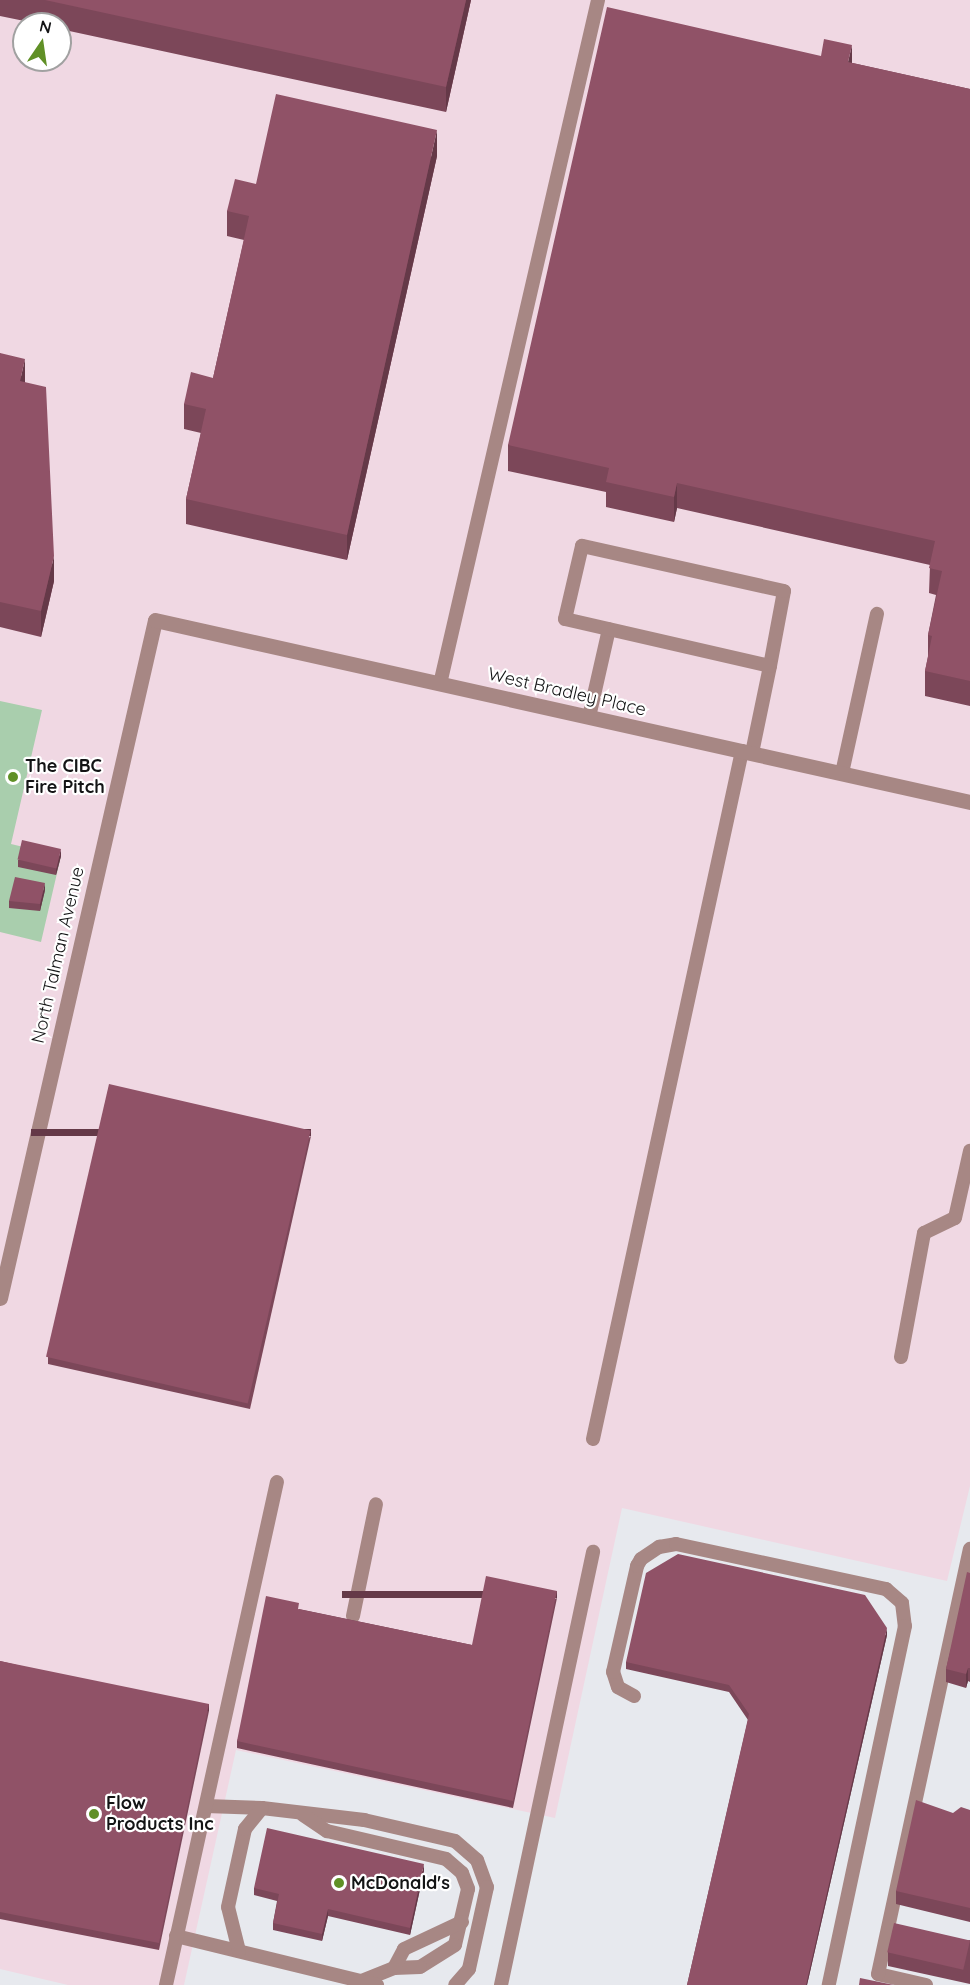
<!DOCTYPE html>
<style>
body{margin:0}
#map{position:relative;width:970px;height:1985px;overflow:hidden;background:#e7e9ee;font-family:Quicksand,sans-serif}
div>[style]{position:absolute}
.industrial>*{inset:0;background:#f0d8e3}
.green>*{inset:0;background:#a9cead}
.service>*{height:14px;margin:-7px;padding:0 7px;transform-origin:7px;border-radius:7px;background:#a78784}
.minor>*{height:15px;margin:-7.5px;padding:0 7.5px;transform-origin:7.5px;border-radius:7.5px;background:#a78784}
.wall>*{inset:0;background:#7c4759}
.shaded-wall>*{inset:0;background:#653948;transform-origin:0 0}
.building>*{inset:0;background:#905267;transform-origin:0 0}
.dots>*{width:16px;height:16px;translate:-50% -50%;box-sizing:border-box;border:3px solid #fff;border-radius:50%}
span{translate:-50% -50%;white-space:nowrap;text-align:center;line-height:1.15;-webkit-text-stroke:4.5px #fff;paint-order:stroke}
.street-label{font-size:18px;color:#131415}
.poi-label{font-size:18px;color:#131415;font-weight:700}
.left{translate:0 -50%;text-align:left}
.north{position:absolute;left:12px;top:12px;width:60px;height:60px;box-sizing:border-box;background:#fff;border:2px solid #a1a1a1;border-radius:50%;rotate:13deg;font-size:16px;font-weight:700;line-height:24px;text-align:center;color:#131415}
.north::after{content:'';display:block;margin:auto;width:21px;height:27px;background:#609026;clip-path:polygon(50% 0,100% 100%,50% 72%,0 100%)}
</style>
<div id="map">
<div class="industrial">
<div style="clip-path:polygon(evenodd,0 0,970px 0,970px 1486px,947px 1581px,622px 1508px,555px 1818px,236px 1750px,184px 1985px,68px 1985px,0 1969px,0 0,24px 24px,60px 24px,60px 60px,24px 60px,24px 24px)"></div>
</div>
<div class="green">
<div style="clip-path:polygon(0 701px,42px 710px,11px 844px,61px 856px,41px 942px,0 932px)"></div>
</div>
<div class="service">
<div style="left:440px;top:684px;width:702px;rotate:-76.99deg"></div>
<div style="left:589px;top:717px;width:90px;rotate:-77.2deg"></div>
<div style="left:752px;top:753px;width:89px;rotate:-78.3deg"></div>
<div style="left:770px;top:666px;width:76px;rotate:-79.4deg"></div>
<div style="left:784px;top:591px;width:207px;rotate:-167.4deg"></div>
<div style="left:582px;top:546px;width:75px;rotate:103.1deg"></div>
<div style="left:565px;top:619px;width:210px;rotate:12.9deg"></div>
<div style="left:842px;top:773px;width:163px;rotate:-77.6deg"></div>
<div style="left:901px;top:1357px;width:126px;rotate:-79.5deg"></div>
<div style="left:924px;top:1233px;width:34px;rotate:-26deg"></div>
<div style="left:955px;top:1218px;width:69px;rotate:-77.4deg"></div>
<div style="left:593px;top:1439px;width:704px;rotate:-77.78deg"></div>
<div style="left:353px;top:1616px;width:114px;rotate:-78.4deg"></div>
<div style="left:634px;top:1696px;width:18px;rotate:-151deg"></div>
<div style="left:618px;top:1687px;width:16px;rotate:-108deg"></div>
<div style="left:613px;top:1672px;width:109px;rotate:-77.2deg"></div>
<div style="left:637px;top:1566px;width:8px;rotate:-60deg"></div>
<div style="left:641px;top:1559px;width:22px;rotate:-34deg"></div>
<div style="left:659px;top:1547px;width:17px;rotate:-10deg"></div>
<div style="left:676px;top:1544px;width:215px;rotate:12.1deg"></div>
<div style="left:886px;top:1589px;width:21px;rotate:41deg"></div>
<div style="left:902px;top:1603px;width:23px;rotate:83deg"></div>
<div style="left:905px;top:1626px;width:367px;rotate:102deg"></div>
<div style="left:206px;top:1806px;width:56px;rotate:2deg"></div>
<div style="left:262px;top:1808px;width:103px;rotate:6.7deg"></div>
<div style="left:364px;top:1820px;width:93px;rotate:13deg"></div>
<div style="left:455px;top:1841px;width:29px;rotate:41deg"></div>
<div style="left:477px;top:1860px;width:29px;rotate:70deg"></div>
<div style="left:487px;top:1887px;width:84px;rotate:102.4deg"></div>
<div style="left:469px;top:1969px;width:21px;rotate:131deg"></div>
<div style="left:303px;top:1815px;width:29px;rotate:34deg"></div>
<div style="left:327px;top:1831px;width:122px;rotate:13.2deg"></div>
<div style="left:446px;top:1859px;width:21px;rotate:41deg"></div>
<div style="left:462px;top:1873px;width:17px;rotate:69deg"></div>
<div style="left:468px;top:1889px;width:57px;rotate:103.1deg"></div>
<div style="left:455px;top:1945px;width:41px;rotate:147.8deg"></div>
<div style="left:420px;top:1967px;width:26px;rotate:178deg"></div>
<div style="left:394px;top:1968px;width:35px;rotate:158deg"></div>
<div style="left:176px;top:1936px;width:207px;rotate:13.7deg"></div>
<div style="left:239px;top:1951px;width:45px;rotate:-104deg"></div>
<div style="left:228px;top:1907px;width:80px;rotate:-77.7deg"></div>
<div style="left:245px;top:1829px;width:27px;rotate:-51deg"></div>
<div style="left:394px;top:1968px;width:21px;rotate:-62deg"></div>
<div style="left:404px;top:1949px;width:64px;rotate:-25deg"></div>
<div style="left:166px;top:1985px;width:515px;rotate:-77.56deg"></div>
<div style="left:501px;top:1985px;width:443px;rotate:-78deg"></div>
<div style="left:926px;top:1985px;width:49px;rotate:-167.1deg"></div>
<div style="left:878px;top:1974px;width:435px;rotate:-77.8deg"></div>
</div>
<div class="minor">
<div style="left:0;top:1298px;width:695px;rotate:-77.12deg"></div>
<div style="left:155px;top:620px;width:835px;rotate:12.59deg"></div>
</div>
<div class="wall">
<div style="clip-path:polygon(0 0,471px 0,446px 112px,60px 29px,60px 24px,39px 24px,0 16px)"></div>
<div style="clip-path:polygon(821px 56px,970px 89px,970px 706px,925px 696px,925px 671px,928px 657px,928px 635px,936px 595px,929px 593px,930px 565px,677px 508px,674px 522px,606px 507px,606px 492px,508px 471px,508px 445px)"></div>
<div style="clip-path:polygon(437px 156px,347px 560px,186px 524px,186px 499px,201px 433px,184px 429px,184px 404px,213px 378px,244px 240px,227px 236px,227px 211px,256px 184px)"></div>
<div style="clip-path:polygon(0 353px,25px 382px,54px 581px,41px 637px,0 627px)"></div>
<div style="clip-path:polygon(61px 856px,56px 875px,18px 867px,18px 860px)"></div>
<div style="clip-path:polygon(45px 890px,40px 911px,9px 908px,9px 901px)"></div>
<div style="clip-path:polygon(311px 1136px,250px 1409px,48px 1364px,48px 1357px)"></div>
<div style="clip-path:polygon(970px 1573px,970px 1682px,968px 1681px,966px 1688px,946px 1682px,946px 1669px)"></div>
<div style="clip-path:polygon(557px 1598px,513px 1808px,237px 1748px,237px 1741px,299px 1609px,472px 1645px)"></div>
<div style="clip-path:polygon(887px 1635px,807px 1985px,687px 1985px,748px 1720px,729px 1692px,626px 1669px,626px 1662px)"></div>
<div style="clip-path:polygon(0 1661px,209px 1711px,159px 1950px,0 1919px)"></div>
<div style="clip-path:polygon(970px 1810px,970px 1922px,896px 1904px,896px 1891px)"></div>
<div style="clip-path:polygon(424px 1871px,410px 1935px,328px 1916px,322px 1941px,273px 1930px,273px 1923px,277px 1901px,254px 1895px,254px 1888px)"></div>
<div style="clip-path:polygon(970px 1940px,970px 1984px,888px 1966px,888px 1952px)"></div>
</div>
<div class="shaded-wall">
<div style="clip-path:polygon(466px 0,471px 0,446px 112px,446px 87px)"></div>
<div style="clip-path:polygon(852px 45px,852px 70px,848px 62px)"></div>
<div style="clip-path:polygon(437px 130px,437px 156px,347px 560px,347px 535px)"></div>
<div style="clip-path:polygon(25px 359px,25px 384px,20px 381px)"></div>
<div style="clip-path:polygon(677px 483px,677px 508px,674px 522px,674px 497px)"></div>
<div style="clip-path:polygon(54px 556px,54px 581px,41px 637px,41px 611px)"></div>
<div style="clip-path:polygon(61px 849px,61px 856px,56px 875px,56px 868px)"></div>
<div style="clip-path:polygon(45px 883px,45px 890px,40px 911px,40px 904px)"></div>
<div style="left:311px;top:1129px;width:7px;height:280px;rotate:90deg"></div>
<div style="left:557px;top:1591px;width:7px;height:215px;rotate:90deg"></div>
<div style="clip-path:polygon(887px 1628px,887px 1635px,807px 1985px,806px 1985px)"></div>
<div style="clip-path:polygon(968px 1668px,968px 1681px,966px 1688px,966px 1674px)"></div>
<div style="left:209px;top:1704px;width:7px;height:244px;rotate:90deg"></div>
<div style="clip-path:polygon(424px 1864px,424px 1871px,410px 1935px,410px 1928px)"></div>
<div style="clip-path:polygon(328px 1909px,328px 1916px,322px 1941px,322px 1934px)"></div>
</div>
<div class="building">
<div style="clip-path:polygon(45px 0,466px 0,446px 87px)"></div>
<div style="clip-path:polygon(607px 7px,821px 56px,824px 39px,852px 45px,848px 62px,970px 89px,970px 681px,925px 671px,932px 636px,928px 635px,942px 571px,929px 568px,935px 541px,677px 483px,674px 497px,606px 482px,609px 468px,508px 445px)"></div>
<div style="clip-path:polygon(276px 94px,437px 130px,347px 535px,186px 499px,206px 409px,184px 404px,191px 372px,213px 378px,249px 216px,227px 211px,235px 179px,256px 184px)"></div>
<div style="clip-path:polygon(0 353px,25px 359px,20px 381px,46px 387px,54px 556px,41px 611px,0 602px)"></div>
<div style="left:22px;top:840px;width:40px;height:20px;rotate:13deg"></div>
<div style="clip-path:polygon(15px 877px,45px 883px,40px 904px,9px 901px)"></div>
<div style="left:109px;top:1084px;width:207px;height:280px;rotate:13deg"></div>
<div style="clip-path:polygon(678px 1554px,865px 1595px,887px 1628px,806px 1985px,687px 1985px,749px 1714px,729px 1685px,626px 1662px,646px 1573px)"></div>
<div style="clip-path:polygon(967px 1572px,970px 1573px,970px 1668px,968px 1668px,966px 1674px,946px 1669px)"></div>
<div style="clip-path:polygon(486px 1576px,557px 1591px,513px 1801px,237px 1741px,266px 1596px,299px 1603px,298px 1609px,472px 1645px)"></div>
<div style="clip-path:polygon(0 1661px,209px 1704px,159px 1943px,0 1912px)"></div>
<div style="clip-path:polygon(916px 1800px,953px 1813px,961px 1807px,970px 1810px,970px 1908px,896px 1891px)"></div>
<div style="clip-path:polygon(267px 1828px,424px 1864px,410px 1928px,328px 1909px,322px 1934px,273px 1923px,279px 1894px,254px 1888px)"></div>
<div style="left:894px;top:1923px;width:78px;height:30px;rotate:13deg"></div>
<div style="clip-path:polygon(860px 1978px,894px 1985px,859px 1985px)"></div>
</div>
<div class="dots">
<div style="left:13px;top:777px;background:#609026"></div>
<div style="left:94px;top:1814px;background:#609026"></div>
<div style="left:339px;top:1883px;background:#609026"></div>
</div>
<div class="street-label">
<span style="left:567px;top:692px;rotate:13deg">West Bradley Place</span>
<span style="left:58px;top:955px;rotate:-77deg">North Talman Avenue</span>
</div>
<div class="poi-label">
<span class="left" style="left:25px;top:777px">The CIBC<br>Fire Pitch</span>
<span class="left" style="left:106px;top:1814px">Flow<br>Products Inc</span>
<span class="left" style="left:351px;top:1883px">McDonald's</span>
</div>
<div class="north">N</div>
</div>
